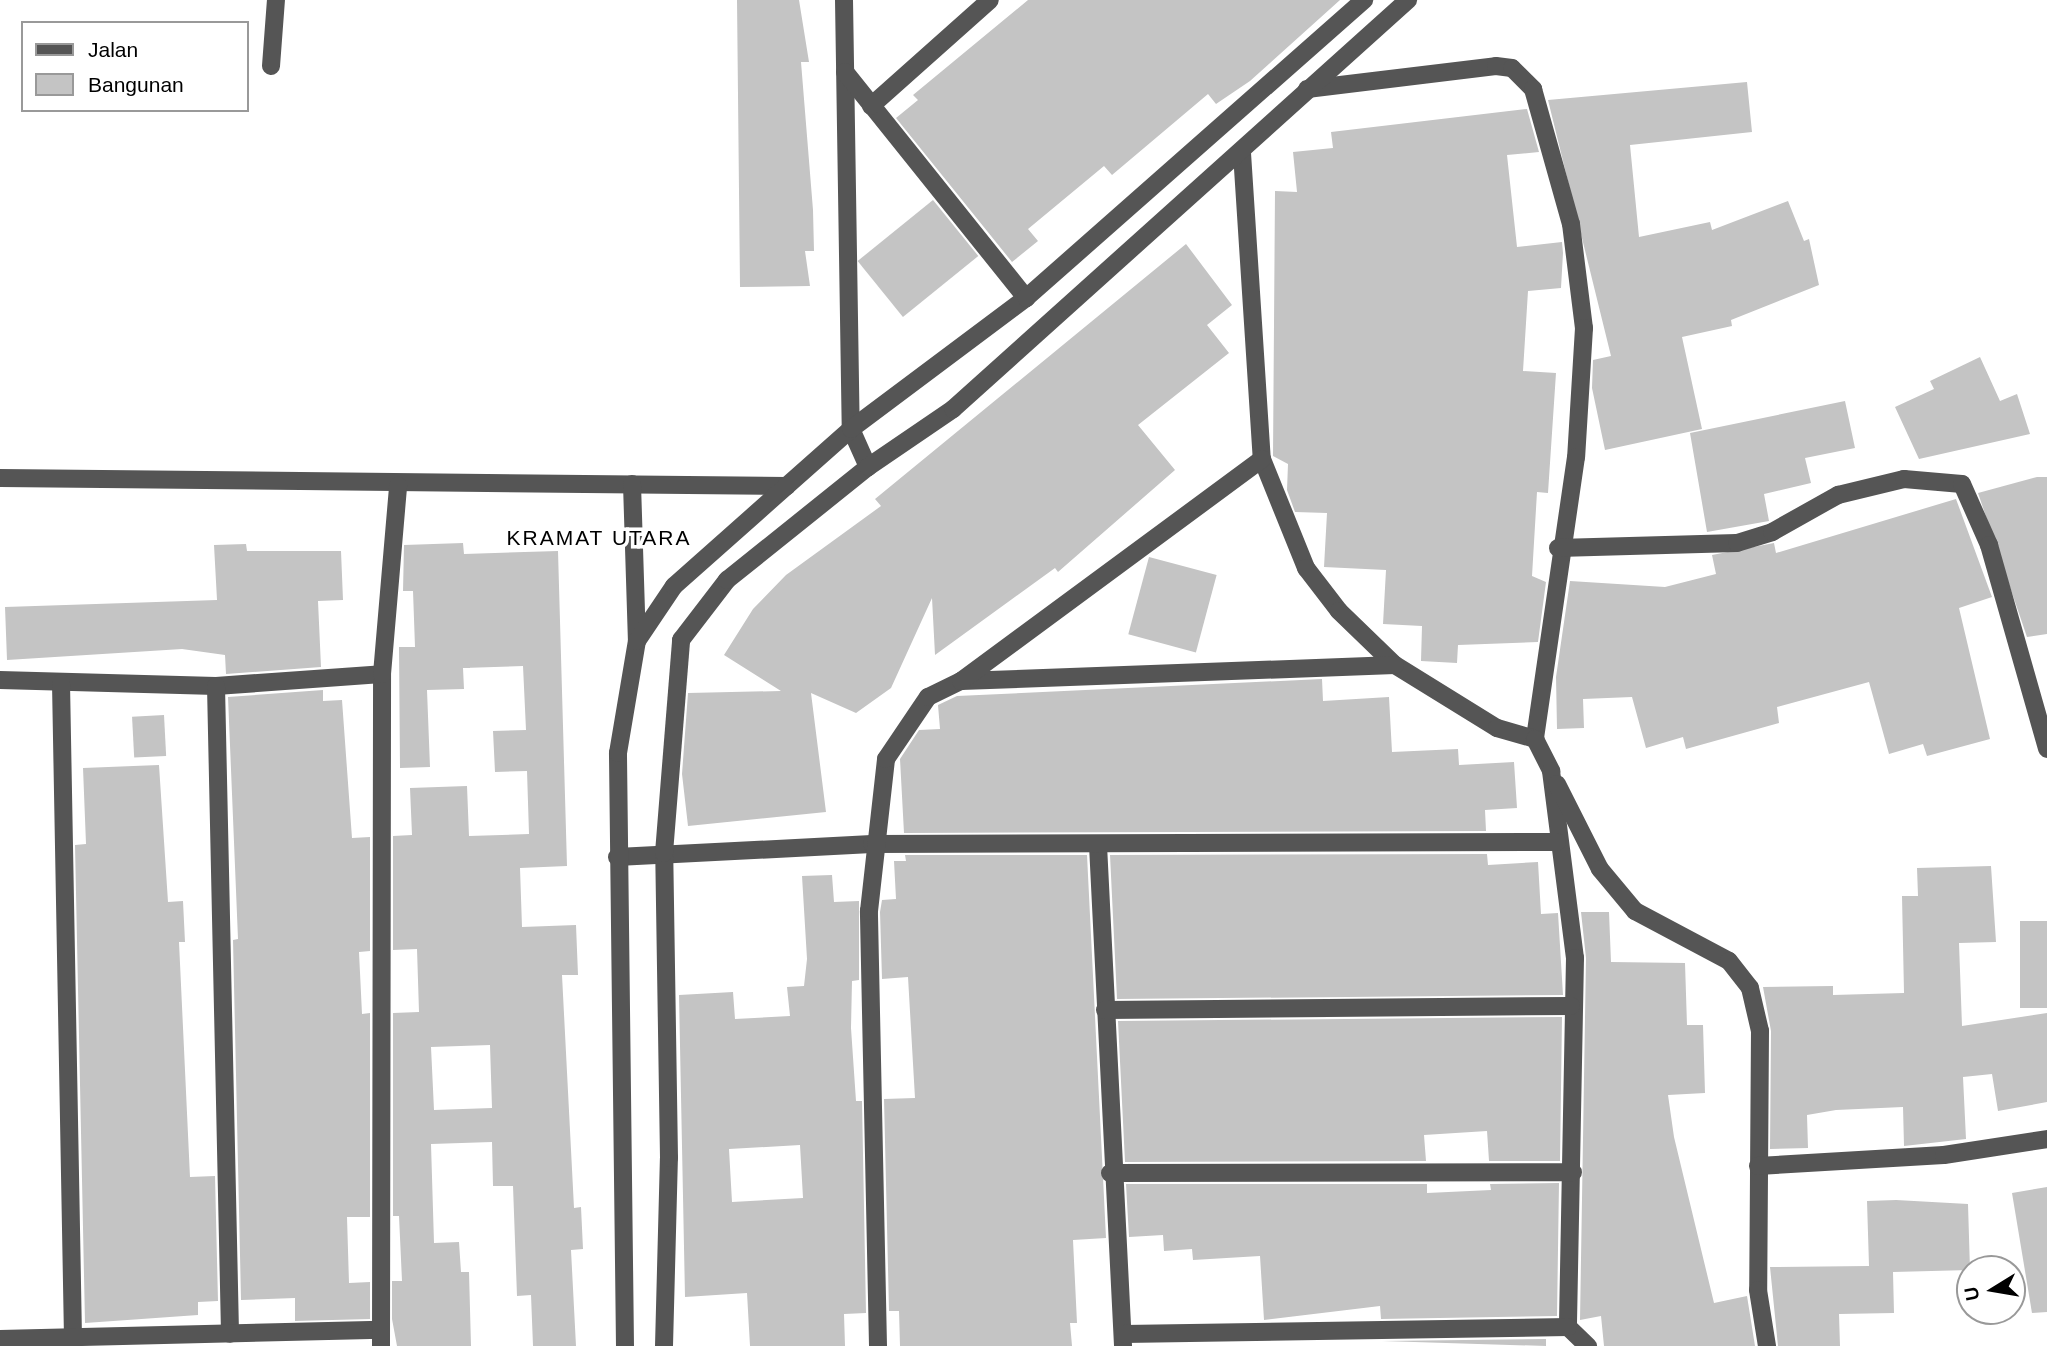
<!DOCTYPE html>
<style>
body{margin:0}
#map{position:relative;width:2047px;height:1346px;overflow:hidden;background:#fff;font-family:Arial,sans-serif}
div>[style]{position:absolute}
.building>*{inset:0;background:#c4c4c4;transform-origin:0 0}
.minor>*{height:18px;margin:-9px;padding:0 9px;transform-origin:9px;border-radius:9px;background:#555}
span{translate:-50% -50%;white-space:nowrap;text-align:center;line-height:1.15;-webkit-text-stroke:7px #fff;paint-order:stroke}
.quarter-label{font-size:21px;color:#000;letter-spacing:2px}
.legend{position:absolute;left:21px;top:21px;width:228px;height:91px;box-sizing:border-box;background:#fff;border:2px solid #999;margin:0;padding:9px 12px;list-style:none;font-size:21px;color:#000}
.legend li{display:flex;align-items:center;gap:14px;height:35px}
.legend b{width:35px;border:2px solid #999}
.north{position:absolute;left:1956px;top:1255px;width:70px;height:70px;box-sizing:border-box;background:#fff;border:2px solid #999;border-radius:50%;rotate:259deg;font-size:19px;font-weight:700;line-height:28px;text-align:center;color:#000}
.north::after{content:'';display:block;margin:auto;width:24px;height:32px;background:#000;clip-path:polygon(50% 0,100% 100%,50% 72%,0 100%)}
</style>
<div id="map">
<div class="building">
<div style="clip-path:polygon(737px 0,799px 0,809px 62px,801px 62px,813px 210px,814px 251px,805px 251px,810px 286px,740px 287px)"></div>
<div style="clip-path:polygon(1028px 0,1340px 0,1250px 81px,1216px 104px,1208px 94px,1112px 175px,1104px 166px,1028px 229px,1038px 241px,1012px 262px,896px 118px,918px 100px,913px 95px)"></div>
<div style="clip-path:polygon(1747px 82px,1752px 132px,1630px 145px,1639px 237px,1710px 222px,1712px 230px,1788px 201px,1804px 241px,1809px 239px,1819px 285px,1731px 320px,1732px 326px,1682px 337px,1702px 429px,1605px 450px,1592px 388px,1593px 360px,1611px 356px,1548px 100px)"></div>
<div style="clip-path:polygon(1527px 109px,1539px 152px,1507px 155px,1517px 247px,1562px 242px,1563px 253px,1561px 288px,1528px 291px,1523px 371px,1556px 373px,1548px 493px,1537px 492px,1532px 576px,1546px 582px,1538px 642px,1458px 645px,1457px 663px,1421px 661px,1422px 626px,1383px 624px,1386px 570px,1324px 567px,1327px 513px,1295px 512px,1287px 490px,1288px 464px,1273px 456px,1275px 191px,1297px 192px,1293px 152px,1333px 148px,1331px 132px)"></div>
<div style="left:933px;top:200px;width:72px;height:97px;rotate:51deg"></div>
<div style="clip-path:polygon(1186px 244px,1232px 305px,1207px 325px,1229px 353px,1138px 425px,1175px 470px,1058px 572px,1055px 568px,935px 655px,932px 598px,891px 688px,856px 713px,811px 693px,826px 812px,688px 826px,682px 774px,688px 693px,781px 691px,724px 655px,753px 609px,786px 575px,881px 506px,875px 499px)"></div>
<div style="clip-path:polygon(1980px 357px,2000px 401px,2017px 394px,2030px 434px,1919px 459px,1895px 407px,1934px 389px,1930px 381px)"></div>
<div style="clip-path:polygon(1845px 401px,1855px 448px,1805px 458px,1811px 483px,1764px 494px,1769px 521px,1707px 532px,1690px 433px)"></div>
<div style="clip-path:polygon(2037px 477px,2047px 477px,2047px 634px,2027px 637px,1978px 493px)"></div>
<div style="clip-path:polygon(1956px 499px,1992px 597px,1959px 608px,1990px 739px,1927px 756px,1923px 744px,1889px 754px,1869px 682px,1777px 707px,1779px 723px,1686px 749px,1683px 737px,1646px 748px,1632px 697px,1583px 699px,1584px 728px,1557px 729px,1556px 677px,1570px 581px,1665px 587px,1716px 574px,1712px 555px,1774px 543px,1776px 553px)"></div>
<div style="clip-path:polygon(evenodd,463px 543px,464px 554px,558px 551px,567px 866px,520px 868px,522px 927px,576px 925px,578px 975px,562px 975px,574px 1208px,581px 1207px,583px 1249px,571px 1250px,576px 1346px,533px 1346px,531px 1295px,517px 1296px,513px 1186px,493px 1186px,492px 1142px,431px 1144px,434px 1243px,459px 1242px,461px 1272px,469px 1272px,471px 1346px,397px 1346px,392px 1319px,392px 1281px,402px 1281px,399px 1216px,393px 1216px,393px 1013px,419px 1012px,417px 949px,393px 950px,393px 836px,412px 835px,410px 788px,467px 786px,469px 836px,529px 834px,527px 771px,495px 772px,493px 731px,526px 730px,523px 666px,463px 668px,464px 689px,427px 690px,430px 767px,400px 768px,399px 647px,415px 647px,413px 591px,403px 591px,404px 545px,463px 543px,490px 1045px,492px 1108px,434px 1110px,431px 1047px,490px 1045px)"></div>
<div style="clip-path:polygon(246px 544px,247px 551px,341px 551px,343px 600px,318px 601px,321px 667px,226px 674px,225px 655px,182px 649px,7px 660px,5px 607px,217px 600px,214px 545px)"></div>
<div style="left:1149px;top:557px;width:70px;height:80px;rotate:15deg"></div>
<div style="clip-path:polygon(1322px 679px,1323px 701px,1389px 697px,1392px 752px,1458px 749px,1459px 765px,1514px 762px,1517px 808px,1485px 810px,1486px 831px,904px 833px,900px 759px,919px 730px,940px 729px,938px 705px,957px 696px)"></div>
<div style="clip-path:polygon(323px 690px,323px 701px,342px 700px,352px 838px,370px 837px,370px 951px,359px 952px,362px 1014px,370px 1013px,370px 1217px,347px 1217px,349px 1283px,370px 1282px,370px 1319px,295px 1321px,295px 1298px,241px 1300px,233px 940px,238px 939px,228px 697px)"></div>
<div style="left:164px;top:715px;width:41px;height:32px;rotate:87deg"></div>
<div style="clip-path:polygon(159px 765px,168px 902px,183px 901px,185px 942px,179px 942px,190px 1177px,215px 1176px,218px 1301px,198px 1302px,198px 1315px,85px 1323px,75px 845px,86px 844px,83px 768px)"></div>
<div style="clip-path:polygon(1487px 854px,1488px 865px,1538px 862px,1541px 914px,1558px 913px,1563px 995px,1117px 999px,1110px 855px)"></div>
<div style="clip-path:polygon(905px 855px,1087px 855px,1106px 1238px,1073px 1240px,1077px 1323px,1070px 1323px,1072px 1346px,900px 1346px,899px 1311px,889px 1311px,884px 1099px,915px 1098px,908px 977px,882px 979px,880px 912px,882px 900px,896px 899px,894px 861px,906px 861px)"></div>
<div style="clip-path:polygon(1991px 866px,1996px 942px,1959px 943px,1962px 1026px,2047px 1013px,2047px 1102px,1998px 1111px,1992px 1074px,1963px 1077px,1966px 1139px,1904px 1146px,1903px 1107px,1836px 1110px,1807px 1115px,1808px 1148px,1770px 1149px,1771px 1031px,1763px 987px,1833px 986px,1833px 995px,1904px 993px,1902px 896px,1918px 896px,1917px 868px)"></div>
<div style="clip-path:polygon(evenodd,832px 875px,834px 902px,859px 901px,859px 980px,852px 981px,851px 1028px,856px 1101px,862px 1101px,866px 1313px,844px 1314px,845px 1346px,750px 1346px,747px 1293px,685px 1297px,679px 995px,733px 992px,735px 1019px,790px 1016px,787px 987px,804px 986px,807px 959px,802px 876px,832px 875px,800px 1145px,803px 1198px,732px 1202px,729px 1149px,800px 1145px)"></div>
<div style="clip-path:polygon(1581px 912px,1609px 912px,1611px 962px,1685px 963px,1687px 1025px,1703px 1025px,1705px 1093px,1668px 1095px,1674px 1137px,1714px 1303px,1747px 1296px,1755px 1346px,1604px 1346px,1601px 1316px,1580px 1320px,1586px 958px)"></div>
<div style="left:2047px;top:921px;width:87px;height:27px;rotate:90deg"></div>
<div style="clip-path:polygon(1562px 1017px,1560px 1161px,1489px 1161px,1487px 1131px,1424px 1135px,1426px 1161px,1125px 1162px,1118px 1021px)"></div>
<div style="clip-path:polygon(1559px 1183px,1557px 1316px,1381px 1319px,1380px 1306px,1264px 1320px,1260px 1256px,1193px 1260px,1192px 1249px,1164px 1251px,1163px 1235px,1129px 1237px,1126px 1184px,1427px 1184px,1427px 1193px,1491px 1190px,1490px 1184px)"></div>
<div style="clip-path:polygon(2047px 1187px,2047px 1312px,2032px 1313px,2012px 1193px)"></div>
<div style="clip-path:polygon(1896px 1200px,1968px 1204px,1970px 1270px,1893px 1272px,1894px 1313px,1839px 1314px,1840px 1346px,1778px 1346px,1770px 1267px,1869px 1266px,1867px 1201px)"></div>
<div style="clip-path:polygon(1546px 1339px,1546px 1346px,1382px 1341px)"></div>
</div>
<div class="minor">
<div style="left:844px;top:0;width:429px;rotate:89.1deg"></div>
<div style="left:851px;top:429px;width:42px;rotate:65.9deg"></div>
<div style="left:271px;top:66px;width:66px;rotate:-85.7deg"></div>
<div style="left:845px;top:72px;width:290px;rotate:51.3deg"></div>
<div style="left:1307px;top:89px;width:190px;rotate:-6.9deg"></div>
<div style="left:1496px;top:66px;width:16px;rotate:7deg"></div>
<div style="left:1512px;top:68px;width:30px;rotate:45deg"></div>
<div style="left:1533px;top:89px;width:140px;rotate:74.3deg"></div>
<div style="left:1571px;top:224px;width:105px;rotate:82.9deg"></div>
<div style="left:1584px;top:328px;width:129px;rotate:93.5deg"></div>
<div style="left:1576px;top:457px;width:285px;rotate:98.3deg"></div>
<div style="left:871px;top:106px;width:159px;rotate:-41.7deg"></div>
<div style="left:1242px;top:153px;width:307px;rotate:86.3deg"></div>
<div style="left:1262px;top:459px;width:118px;rotate:68deg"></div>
<div style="left:1306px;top:568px;width:54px;rotate:52.5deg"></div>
<div style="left:1339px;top:611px;width:78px;rotate:44deg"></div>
<div style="left:1395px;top:665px;width:120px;rotate:31.7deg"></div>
<div style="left:1497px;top:728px;width:40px;rotate:16deg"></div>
<div style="left:1535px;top:739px;width:36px;rotate:63deg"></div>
<div style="left:1551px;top:771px;width:189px;rotate:82.7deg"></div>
<div style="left:1575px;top:958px;width:369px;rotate:91.1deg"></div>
<div style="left:1568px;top:1327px;width:28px;rotate:44deg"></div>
<div style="left:0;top:478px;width:787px;rotate:0.58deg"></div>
<div style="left:632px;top:484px;width:157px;rotate:88.2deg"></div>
<div style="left:1558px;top:548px;width:179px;rotate:-1.6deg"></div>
<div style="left:1737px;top:543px;width:37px;rotate:-17deg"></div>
<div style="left:1772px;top:532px;width:76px;rotate:-29.3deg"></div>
<div style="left:1838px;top:495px;width:68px;rotate:-13.6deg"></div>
<div style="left:1904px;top:479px;width:58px;rotate:4.9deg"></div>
<div style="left:1962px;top:484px;width:67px;rotate:66.1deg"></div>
<div style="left:1989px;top:545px;width:212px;rotate:74.1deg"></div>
<div style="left:0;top:680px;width:216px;rotate:1.6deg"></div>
<div style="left:216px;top:686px;width:166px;rotate:-4.1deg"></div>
<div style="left:961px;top:681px;width:434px;rotate:-2.1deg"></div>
<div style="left:61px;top:683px;width:654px;rotate:88.95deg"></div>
<div style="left:216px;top:686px;width:648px;rotate:88.76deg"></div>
<div style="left:1557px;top:784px;width:95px;rotate:63.2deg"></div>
<div style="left:1600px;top:869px;width:55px;rotate:50.2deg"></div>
<div style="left:1635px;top:911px;width:106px;rotate:28deg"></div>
<div style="left:1729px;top:961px;width:34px;rotate:52deg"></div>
<div style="left:1750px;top:988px;width:44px;rotate:76.9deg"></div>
<div style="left:1760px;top:1031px;width:259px;rotate:90.4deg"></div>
<div style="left:1758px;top:1290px;width:57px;rotate:80.9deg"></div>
<div style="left:1098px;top:845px;width:502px;rotate:87.14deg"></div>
<div style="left:617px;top:857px;width:255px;rotate:-2.9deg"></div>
<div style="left:872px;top:844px;width:685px;rotate:-0.17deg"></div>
<div style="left:1105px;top:1010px;width:466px;rotate:-0.5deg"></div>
<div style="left:1758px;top:1166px;width:186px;rotate:-3.4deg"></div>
<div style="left:1944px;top:1155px;width:104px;rotate:-8.8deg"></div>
<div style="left:1110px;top:1173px;width:463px;rotate:-0.1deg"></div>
<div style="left:1124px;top:1334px;width:444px;rotate:-0.9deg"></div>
<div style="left:0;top:1339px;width:381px;rotate:-1.4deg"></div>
<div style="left:381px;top:1346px;width:672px;rotate:-89.91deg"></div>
<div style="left:382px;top:674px;width:189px;rotate:-85.1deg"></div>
<div style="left:625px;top:1346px;width:593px;rotate:-90.68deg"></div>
<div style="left:618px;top:753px;width:114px;rotate:-80.4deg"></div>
<div style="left:637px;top:641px;width:66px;rotate:-56.1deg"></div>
<div style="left:674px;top:586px;width:237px;rotate:-41.6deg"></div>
<div style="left:851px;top:429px;width:219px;rotate:-36.8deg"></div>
<div style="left:1026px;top:298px;width:451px;rotate:-41.4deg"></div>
<div style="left:664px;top:1346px;width:188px;rotate:-88.5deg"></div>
<div style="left:669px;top:1158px;width:305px;rotate:-90.9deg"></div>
<div style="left:664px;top:853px;width:214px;rotate:-85.4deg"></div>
<div style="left:681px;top:640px;width:76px;rotate:-52.5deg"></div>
<div style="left:727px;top:580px;width:181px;rotate:-38.7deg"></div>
<div style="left:868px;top:467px;width:103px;rotate:-34.3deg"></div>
<div style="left:953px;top:409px;width:612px;rotate:-41.95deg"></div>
<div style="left:878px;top:1346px;width:435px;rotate:-91.2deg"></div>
<div style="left:869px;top:911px;width:153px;rotate:-83.6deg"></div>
<div style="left:886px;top:759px;width:75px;rotate:-55.9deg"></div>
<div style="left:928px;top:697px;width:37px;rotate:-26deg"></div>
<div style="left:961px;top:681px;width:374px;rotate:-36.4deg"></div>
</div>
<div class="quarter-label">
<span style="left:599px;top:538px">KRAMAT UTARA</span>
</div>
<ul class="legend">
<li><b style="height:9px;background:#555"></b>Jalan</li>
<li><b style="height:19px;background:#c4c4c4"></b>Bangunan</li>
</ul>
<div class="north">U</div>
</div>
